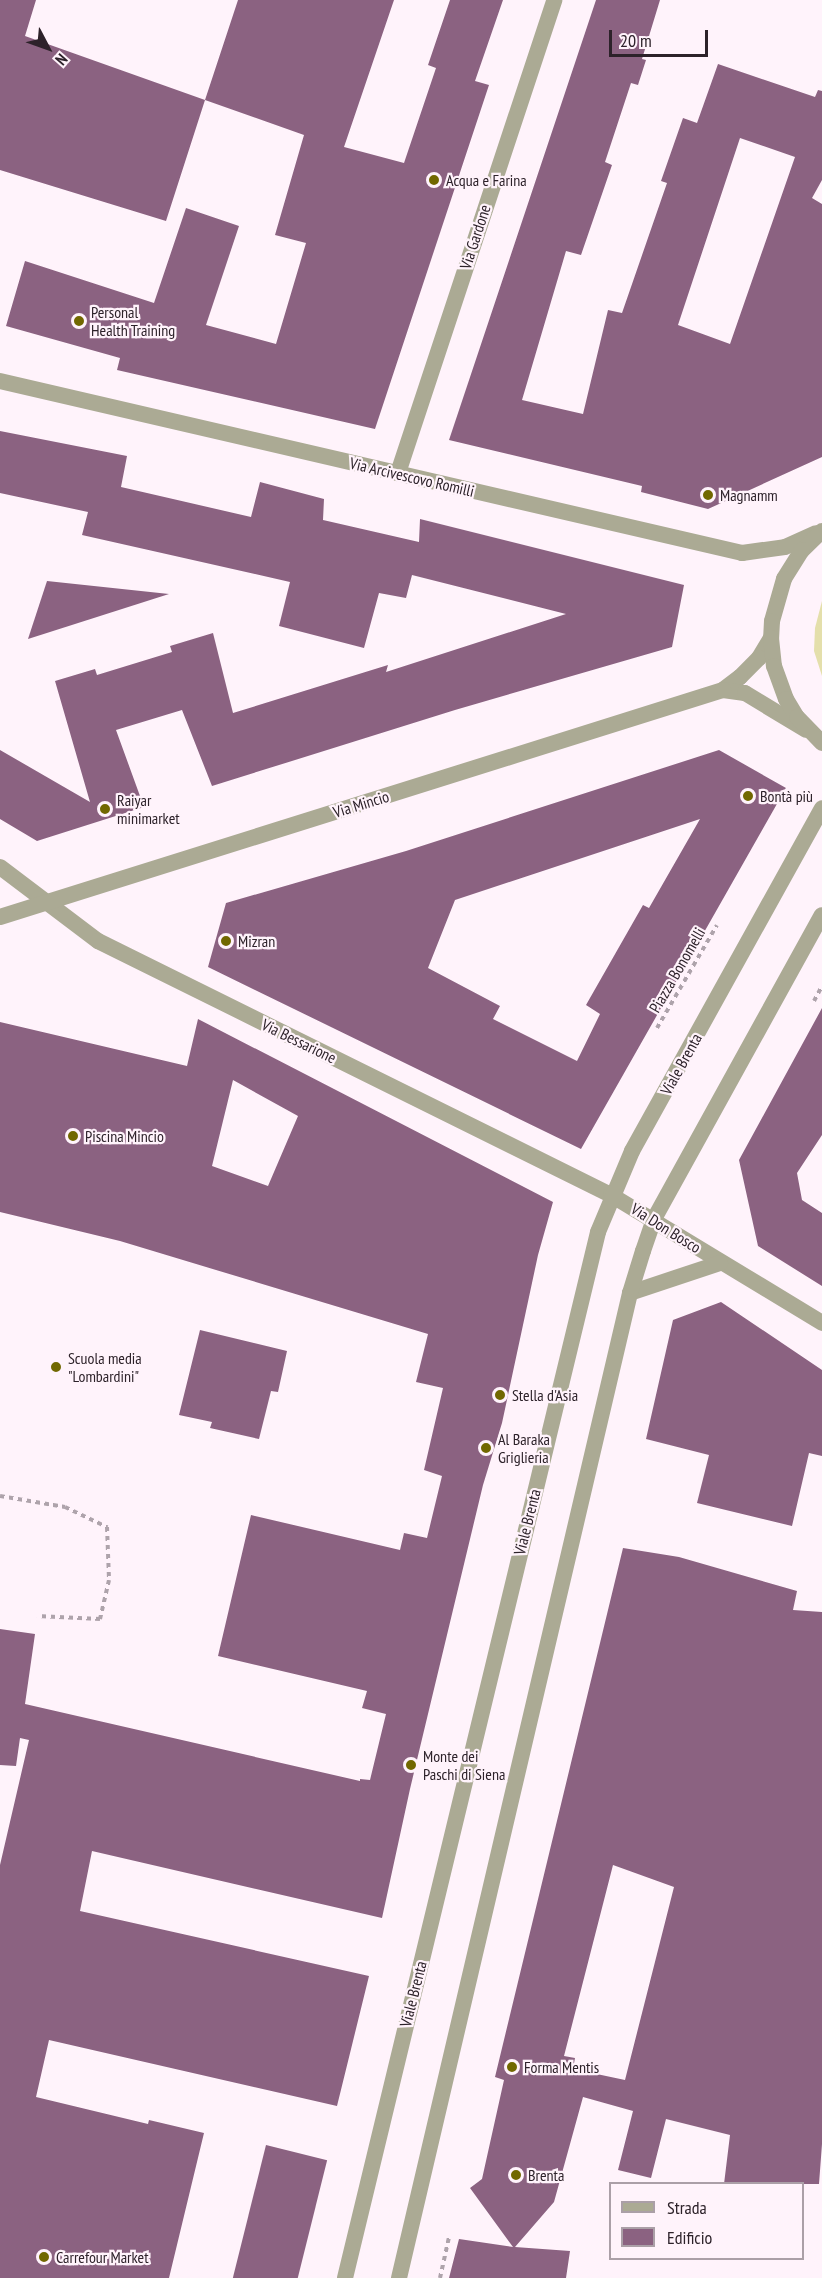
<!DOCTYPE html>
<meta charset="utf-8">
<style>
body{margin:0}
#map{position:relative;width:822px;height:2278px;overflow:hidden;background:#fff3fb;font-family:"PT Sans Narrow",sans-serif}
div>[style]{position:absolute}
.green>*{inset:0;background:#e4dfab}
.building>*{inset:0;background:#8b6281;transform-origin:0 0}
.path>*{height:4px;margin-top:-2px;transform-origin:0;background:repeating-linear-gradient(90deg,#aea3ab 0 4.5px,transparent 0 9px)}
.minor>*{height:16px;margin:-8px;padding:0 8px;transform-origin:8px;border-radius:8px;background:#abaa94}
.tertiary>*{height:16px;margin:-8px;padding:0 8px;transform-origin:8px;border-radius:8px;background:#abaa94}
.dots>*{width:16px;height:16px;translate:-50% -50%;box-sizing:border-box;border:3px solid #fff3fb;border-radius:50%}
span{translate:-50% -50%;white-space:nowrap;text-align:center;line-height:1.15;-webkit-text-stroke:4.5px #fff3fb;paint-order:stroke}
.poi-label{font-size:16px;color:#2d222a}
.left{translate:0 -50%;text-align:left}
.street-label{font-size:16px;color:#2d222a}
.legend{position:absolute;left:609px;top:2182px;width:195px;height:78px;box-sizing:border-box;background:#fff3fb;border:2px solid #ab9fa7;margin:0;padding:8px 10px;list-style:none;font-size:18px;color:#2d222a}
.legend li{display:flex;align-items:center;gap:12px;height:30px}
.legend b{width:30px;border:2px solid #ab9fa7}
.north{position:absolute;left:18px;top:18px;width:60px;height:60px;-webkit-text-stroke:4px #fff3fb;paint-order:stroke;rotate:131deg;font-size:16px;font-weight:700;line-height:24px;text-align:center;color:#2d222a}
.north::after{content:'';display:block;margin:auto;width:21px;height:27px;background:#2d222a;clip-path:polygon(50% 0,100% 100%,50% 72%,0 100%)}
.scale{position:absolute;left:609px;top:30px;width:99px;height:27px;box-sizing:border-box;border:3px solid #2d222a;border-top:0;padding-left:8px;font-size:18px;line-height:21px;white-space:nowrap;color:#2d222a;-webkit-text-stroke:4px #fff3fb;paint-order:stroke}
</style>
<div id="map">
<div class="green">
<div style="clip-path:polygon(822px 601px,822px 676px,814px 651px,815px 628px)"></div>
</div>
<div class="building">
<div style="clip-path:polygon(0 0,36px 0,25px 36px,205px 100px,166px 221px,0 170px)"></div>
<div style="clip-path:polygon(238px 0,394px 0,344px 147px,404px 163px,436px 68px,428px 65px,450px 0,503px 0,475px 81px,489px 85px,375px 429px,117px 370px,120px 358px,6px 326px,25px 261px,154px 303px,186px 208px,239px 226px,206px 325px,276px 344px,306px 243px,275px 235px,304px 135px,205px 100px)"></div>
<div style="clip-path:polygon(evenodd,596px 0,660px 0,642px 59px,646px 60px,638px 85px,631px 83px,605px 162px,612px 165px,581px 255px,566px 251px,522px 400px,583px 414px,608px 310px,622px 313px,667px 183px,661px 181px,683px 118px,697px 123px,718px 64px,815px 97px,818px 90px,822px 91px,822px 180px,812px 198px,822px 204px,822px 457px,708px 509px,641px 492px,642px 486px,449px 440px,596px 0,740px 138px,795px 157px,730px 344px,678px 325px,740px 138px)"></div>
<div style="clip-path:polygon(0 431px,127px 456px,121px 487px,251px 517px,260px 482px,324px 499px,323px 520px,419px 542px,420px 519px,684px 585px,672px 647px,455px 710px,212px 786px,182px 710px,116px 730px,144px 807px,37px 841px,0 819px,0 750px,90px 802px,55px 681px,95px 669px,97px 675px,172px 652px,170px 646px,213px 633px,233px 713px,388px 665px,386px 672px,566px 614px,412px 575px,406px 598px,379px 593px,364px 648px,279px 626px,290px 582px,82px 535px,88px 512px,0 493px)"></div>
<div style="clip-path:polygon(47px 581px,169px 594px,28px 639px)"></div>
<div style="clip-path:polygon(evenodd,719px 750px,786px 788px,581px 1149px,208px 967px,226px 903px,406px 851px,719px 750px,700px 819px,649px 908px,643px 905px,586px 1005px,600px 1014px,577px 1061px,493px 1019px,500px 1006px,428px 968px,455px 900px,700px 819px)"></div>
<div style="clip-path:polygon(822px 1008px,822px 1135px,797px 1173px,802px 1200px,822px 1213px,822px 1286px,758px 1246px,739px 1160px)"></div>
<div style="clip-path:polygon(evenodd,198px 1019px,553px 1202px,538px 1255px,502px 1423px,483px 1485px,410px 1789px,382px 1918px,92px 1851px,80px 1911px,369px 1976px,337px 2106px,49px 2040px,36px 2097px,148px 2124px,149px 2120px,204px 2133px,169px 2278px,0 2278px,0 1865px,29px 1740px,20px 1738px,16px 1766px,0 1765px,0 1629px,35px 1634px,25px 1704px,360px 1781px,360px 1779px,370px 1780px,386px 1714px,362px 1708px,367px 1691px,218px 1656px,251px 1515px,400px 1550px,404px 1533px,427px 1538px,442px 1476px,424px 1470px,443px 1388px,416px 1382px,428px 1334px,120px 1241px,0 1212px,0 1022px,187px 1066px,198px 1019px,233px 1080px,298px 1116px,268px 1186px,212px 1166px,233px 1080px)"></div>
<div style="clip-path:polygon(721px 1302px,822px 1370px,822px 1456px,809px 1453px,792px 1526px,697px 1503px,709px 1455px,646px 1439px,673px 1320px)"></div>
<div style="clip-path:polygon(200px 1330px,287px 1351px,278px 1392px,271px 1391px,259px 1439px,210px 1428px,212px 1422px,179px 1415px)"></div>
<div style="clip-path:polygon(evenodd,623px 1548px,679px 1557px,797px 1591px,793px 1610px,822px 1612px,822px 2144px,819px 2184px,724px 2184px,730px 2135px,666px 2119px,651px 2178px,618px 2170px,633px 2111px,583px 2097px,554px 2202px,515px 2247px,570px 2251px,566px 2278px,449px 2278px,459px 2239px,513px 2247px,470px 2188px,482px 2179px,504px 2080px,495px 2077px,623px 1548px,613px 1865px,674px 1887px,625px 2080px,573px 2069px,575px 2058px,564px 2056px,613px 1865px)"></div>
<div style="left:266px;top:2145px;width:63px;height:137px;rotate:14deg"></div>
</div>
<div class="path">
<div style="left:814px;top:1001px;width:17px;rotate:-62deg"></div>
<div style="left:657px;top:1028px;width:119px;rotate:-59.8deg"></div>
<div style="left:0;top:1496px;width:66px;rotate:9.6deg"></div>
<div style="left:65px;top:1507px;width:47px;rotate:25.5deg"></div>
<div style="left:107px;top:1527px;width:53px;rotate:87.8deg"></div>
<div style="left:109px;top:1580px;width:40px;rotate:103deg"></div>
<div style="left:100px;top:1619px;width:63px;rotate:-177.3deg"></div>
<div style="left:440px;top:2278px;width:42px;rotate:-77.6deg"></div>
</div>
<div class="minor">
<div style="left:0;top:381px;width:762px;rotate:13.05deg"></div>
<div style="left:742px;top:553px;width:43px;rotate:-7.9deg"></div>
<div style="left:785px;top:547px;width:34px;rotate:-24deg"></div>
<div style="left:398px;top:473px;width:498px;rotate:-71.7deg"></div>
<div style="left:771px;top:638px;width:23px;rotate:121deg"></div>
<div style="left:759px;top:658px;width:27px;rotate:135deg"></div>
<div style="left:740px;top:677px;width:21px;rotate:143deg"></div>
<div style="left:723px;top:690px;width:22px;rotate:8deg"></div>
<div style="left:745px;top:693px;width:71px;rotate:31.2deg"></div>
<div style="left:0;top:867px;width:123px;rotate:37.1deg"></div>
<div style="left:98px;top:941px;width:572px;rotate:26.34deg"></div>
<div style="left:611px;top:1195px;width:247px;rotate:31.2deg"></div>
<div style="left:0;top:917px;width:758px;rotate:-17.43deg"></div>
<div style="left:630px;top:1293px;width:95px;rotate:-18.4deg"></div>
</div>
<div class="tertiary">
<div style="left:822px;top:531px;width:28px;rotate:136deg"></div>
<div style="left:802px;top:550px;width:34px;rotate:122deg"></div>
<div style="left:784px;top:579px;width:44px;rotate:105.9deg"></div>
<div style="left:772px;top:621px;width:17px;rotate:93deg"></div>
<div style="left:771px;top:638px;width:28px;rotate:84deg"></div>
<div style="left:774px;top:666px;width:35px;rotate:70deg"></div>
<div style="left:786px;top:699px;width:21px;rotate:59deg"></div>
<div style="left:797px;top:717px;width:36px;rotate:46deg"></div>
<div style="left:345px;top:2278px;width:1076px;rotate:-76.4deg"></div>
<div style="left:598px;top:1232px;width:88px;rotate:-67.2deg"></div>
<div style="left:632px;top:1151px;width:392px;rotate:-61deg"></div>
<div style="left:399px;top:2278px;width:1012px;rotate:-76.8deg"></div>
<div style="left:630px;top:1293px;width:44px;rotate:-72.8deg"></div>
<div style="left:643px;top:1251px;width:34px;rotate:-71deg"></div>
<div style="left:654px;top:1219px;width:347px;rotate:-61.1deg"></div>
</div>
<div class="dots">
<div style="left:434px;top:180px;background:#716800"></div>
<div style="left:79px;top:321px;background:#716800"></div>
<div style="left:708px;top:495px;background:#716800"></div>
<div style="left:748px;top:796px;background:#716800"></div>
<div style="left:105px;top:809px;background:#716800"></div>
<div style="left:226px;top:941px;background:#716800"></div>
<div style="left:73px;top:1136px;background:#716800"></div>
<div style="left:56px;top:1367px;background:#716800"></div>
<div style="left:500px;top:1395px;background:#716800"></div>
<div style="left:486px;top:1448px;background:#716800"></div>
<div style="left:411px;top:1765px;background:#716800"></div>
<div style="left:512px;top:2067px;background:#716800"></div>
<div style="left:516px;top:2175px;background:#716800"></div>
<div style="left:44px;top:2257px;background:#716800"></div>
</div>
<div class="poi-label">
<span class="left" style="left:446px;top:180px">Acqua e Farina</span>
<span class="left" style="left:91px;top:321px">Personal<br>Health Training</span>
<span class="left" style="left:720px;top:495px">Magnamm</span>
<span class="left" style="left:760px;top:796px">Bontà più</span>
<span class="left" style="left:117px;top:809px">Raiyar<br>minimarket</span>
<span class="left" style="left:238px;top:941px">Mizran</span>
<span class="left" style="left:85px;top:1136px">Piscina Mincio</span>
<span class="left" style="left:68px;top:1367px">Scuola media<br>"Lombardini"</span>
<span class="left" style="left:512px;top:1395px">Stella d'Asia</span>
<span class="left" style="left:498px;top:1448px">Al Baraka<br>Griglieria</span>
<span class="left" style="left:423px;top:1765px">Monte dei<br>Paschi di Siena</span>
<span class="left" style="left:524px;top:2067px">Forma Mentis</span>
<span class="left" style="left:528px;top:2175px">Brenta</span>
<span class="left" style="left:56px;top:2257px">Carrefour Market</span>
</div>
<div class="street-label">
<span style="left:475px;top:237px;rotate:-72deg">Via Gardone</span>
<span style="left:412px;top:477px;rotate:13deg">Via Arcivescovo Romilli</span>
<span style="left:361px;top:804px;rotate:-17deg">Via Mincio</span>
<span style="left:677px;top:970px;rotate:-60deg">Piazza Bonomelli</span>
<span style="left:299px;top:1041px;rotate:26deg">Via Bessarione</span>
<span style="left:681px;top:1064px;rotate:-61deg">Viale Brenta</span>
<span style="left:666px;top:1228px;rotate:32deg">Via Don Bosco</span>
<span style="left:527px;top:1522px;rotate:-76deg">Viale Brenta</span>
<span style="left:413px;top:1994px;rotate:-76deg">Viale Brenta</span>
</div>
<ul class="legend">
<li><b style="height:8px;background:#abaa94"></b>Strada</li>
<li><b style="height:16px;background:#8b6281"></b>Edificio</li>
</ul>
<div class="north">N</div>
<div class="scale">20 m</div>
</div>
